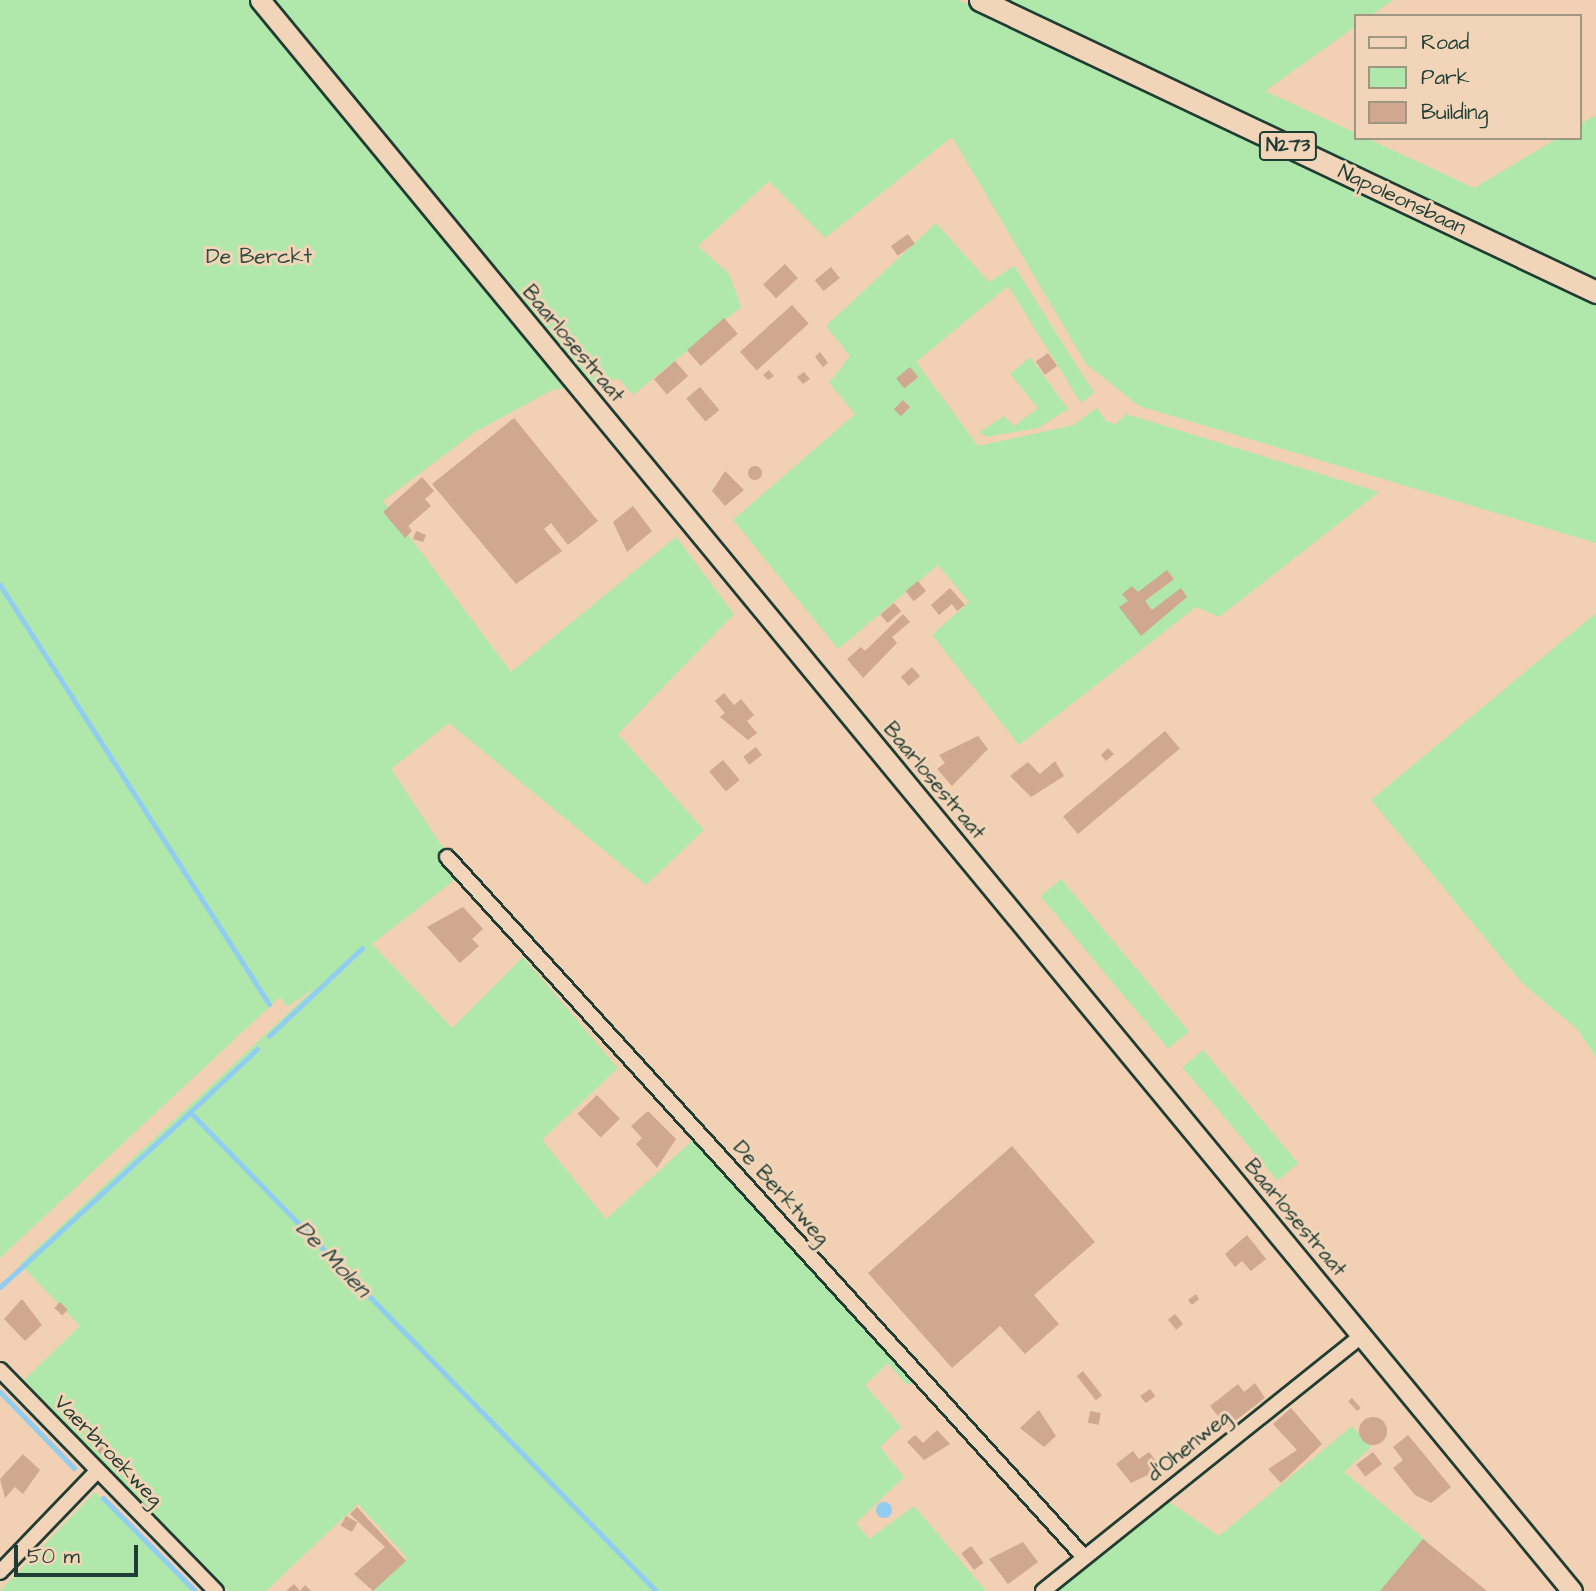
<!DOCTYPE html>
<style>
body{margin:0}
#map{position:relative;width:1596px;height:1591px;overflow:hidden;background:#f1d0b3;font-family:"Architects Daughter",sans-serif}
div>[style]{position:absolute}
.green>*{inset:0;background:#b0e8ab;transform-origin:0 0}
.water>*{inset:0;background:#90cdf0}
.round{border-radius:50%}
.stream>*{height:5px;margin:-2.5px;padding:0 2.5px;transform-origin:2.5px;border-radius:2.5px;background:#90cdf0}
.building>*{inset:0;background:#d0a88f;transform-origin:0 0}
.roads{filter:drop-shadow(2px 0 #1f3d34) drop-shadow(-2px 0 #1f3d34) drop-shadow(0 2px #1f3d34) drop-shadow(0 -2px #1f3d34)}
.street>*{height:14px;margin:-7px;padding:0 7px;transform-origin:7px;border-radius:7px;background:#f2d5b8}
.secondary>*{height:19px;margin:-9.5px;padding:0 9.5px;transform-origin:9.5px;border-radius:9.5px;background:#f2d5b8}
.primary>*{height:21px;margin:-10.5px;padding:0 10.5px;transform-origin:10.5px;border-radius:10.5px;background:#f2d5b8}
span{translate:-50% -50%;white-space:nowrap;text-align:center;line-height:1.15;-webkit-text-stroke:6px #f2d5b8;paint-order:stroke}
.shield-label span{padding:2px 5px;background:#f2d5b8;border:2px solid;border-radius:5px;-webkit-text-stroke-width:0}
.shield-label{font-size:19px;color:#1f3d34;font-weight:700}
.street-label{font-size:21px;color:#1f3d34}
.park-label{font-size:21px;color:#2e4e40}
.water-label{font-size:23px;color:#2a4b47;font-style:italic}
.legend{position:absolute;left:1354px;top:14px;width:228px;height:126px;box-sizing:border-box;background:#f2d5b8;border:2px solid #9e9883;margin:0;padding:9px 12px;list-style:none;font-size:21px;color:#1f3d34}
.legend li{display:flex;align-items:center;gap:14px;height:35px}
.legend b{width:35px;border:2px solid #9e9883}
.scale{position:absolute;left:14px;top:1545px;width:124px;height:32px;box-sizing:border-box;border:4px solid #1f3d34;border-top:0;padding-left:9px;font-size:21px;line-height:24px;white-space:nowrap;color:#1f3d34;-webkit-text-stroke:5px #f2d5b8;paint-order:stroke}
</style>
<div id="map">
<div class="green">
<div style="clip-path:polygon(0 0,958px 0,1596px 302px,1596px 543px,1139px 406px,1086px 364px,952px 137px,825px 238px,769px 181px,698px 246px,729px 274px,741px 307px,633px 395px,619px 379px,552px 390px,475px 432px,383px 501px,511px 672px,676px 537px,734px 614px,618px 734px,704px 830px,646px 885px,449px 723px,391px 769px,461px 875px,372px 944px,452px 1028px,523px 957px,618px 1068px,542px 1140px,606px 1219px,693px 1140px,913px 1382px,907px 1385px,888px 1363px,865px 1385px,901px 1427px,880px 1447px,904px 1477px,856px 1523px,869px 1539px,914px 1506px,986px 1591px,372px 1591px,407px 1558px,358px 1504px,266px 1591px,228px 1591px,24px 1380px,80px 1326px,20px 1264px,316px 987px,287px 1007px,280px 997px,0 1258px)"></div>
<div style="clip-path:polygon(1002px 0,1393px 0,1370px 16px,1356px 16px,1356px 26px,1265px 91px,1474px 188px,1558px 138px,1580px 138px,1580px 124px,1596px 115px,1596px 278px)"></div>
<div style="clip-path:polygon(936px 223px,989px 282px,1014px 266px,1094px 393px,1081px 403px,1008px 286px,916px 362px,978px 446px,1074px 425px,1096px 408px,1107px 422px,1116px 424px,1126px 414px,1379px 492px,1219px 617px,1196px 607px,1019px 745px,932px 635px,969px 602px,938px 565px,838px 649px,733px 520px,855px 414px,829px 383px,850px 356px,826px 326px)"></div>
<div style="clip-path:polygon(1030px 357px,1068px 409px,1038px 428px,986px 437px,980px 432px,1004px 416px,1014px 426px,1038px 408px,1010px 374px)"></div>
<div style="clip-path:polygon(1596px 613px,1596px 1057px,1576px 1028px,1522px 983px,1371px 800px)"></div>
<div style="left:1061px;top:879px;width:199px;height:27px;rotate:50deg"></div>
<div style="left:1203px;top:1050px;width:148px;height:27px;rotate:50deg"></div>
<div style="clip-path:polygon(1352px 1426px,1371px 1447px,1344px 1472px,1428px 1542px,1387px 1591px,1056px 1591px,1168px 1501px,1219px 1536px)"></div>
<div style="clip-path:polygon(95px 1492px,192px 1591px,0 1591px)"></div>
</div>
<div class="water">
<div class="round" style="left:876px;top:1502px;width:16px;height:16px"></div>
</div>
<div class="stream">
<div style="left:0;top:585px;width:498px;rotate:57.3deg"></div>
<div style="left:269px;top:1036px;width:128px;rotate:-43.4deg"></div>
<div style="left:190px;top:1112px;width:92px;rotate:-43.2deg"></div>
<div style="left:0;top:1287px;width:258px;rotate:-42.6deg"></div>
<div style="left:190px;top:1112px;width:668px;rotate:45.79deg"></div>
<div style="left:0;top:1392px;width:106px;rotate:45.8deg"></div>
<div style="left:103px;top:1498px;width:131px;rotate:45.3deg"></div>
</div>
<div class="building">
<div style="left:908px;top:234px;width:12px;height:21px;rotate:55deg"></div>
<div style="left:785px;top:264px;width:19px;height:30px;rotate:47deg"></div>
<div style="left:831px;top:267px;width:14px;height:21px;rotate:51deg"></div>
<div style="left:792px;top:305px;width:25px;height:70px;rotate:48deg"></div>
<div style="left:724px;top:318px;width:21px;height:49px;rotate:49deg"></div>
<div style="clip-path:polygon(820px 352px,828px 363px,823px 367px,815px 357px)"></div>
<div style="left:1048px;top:353px;width:16px;height:15px;rotate:55deg"></div>
<div style="left:675px;top:361px;width:20px;height:28px;rotate:49deg"></div>
<div style="left:910px;top:367px;width:13px;height:18px;rotate:51deg"></div>
<div style="clip-path:polygon(769px 370px,774px 376px,768px 380px,763px 375px)"></div>
<div style="clip-path:polygon(804px 372px,810px 379px,803px 384px,797px 377px)"></div>
<div style="left:700px;top:387px;width:30px;height:18px;rotate:50deg"></div>
<div style="left:903px;top:400px;width:10px;height:13px;rotate:45deg"></div>
<div style="clip-path:polygon(514px 418px,598px 521px,568px 545px,551px 523px,544px 529px,562px 551px,516px 584px,432px 484px)"></div>
<div class="round" style="left:748px;top:466px;width:14px;height:14px"></div>
<div style="clip-path:polygon(725px 471px,744px 490px,725px 506px,712px 491px)"></div>
<div style="clip-path:polygon(422px 477px,434px 491px,425px 499px,431px 506px,408px 526px,412px 531px,405px 538px,383px 512px)"></div>
<div style="clip-path:polygon(633px 506px,652px 531px,627px 552px,613px 522px)"></div>
<div style="clip-path:polygon(416px 531px,426px 535px,423px 542px,413px 539px)"></div>
<div style="clip-path:polygon(1167px 570px,1174px 579px,1145px 601px,1152px 610px,1181px 588px,1187px 597px,1141px 636px,1119px 607px,1128px 601px,1122px 594px,1132px 586px,1138px 592px)"></div>
<div style="left:918px;top:581px;width:13px;height:16px;rotate:51deg"></div>
<div style="clip-path:polygon(950px 588px,965px 605px,957px 611px,952px 604px,939px 615px,931px 605px)"></div>
<div style="left:894px;top:603px;width:11px;height:18px;rotate:49deg"></div>
<div style="clip-path:polygon(903px 614px,910px 622px,892px 637px,897px 643px,863px 678px,847px 659px,861px 647px,865px 651px)"></div>
<div style="left:912px;top:667px;width:12px;height:15px;rotate:48deg"></div>
<div style="clip-path:polygon(724px 693px,734px 705px,741px 699px,754px 715px,747px 721px,757px 733px,748px 740px,720px 717px,725px 713px,715px 701px)"></div>
<div style="left:1165px;top:731px;width:23px;height:133px;rotate:50deg"></div>
<div style="clip-path:polygon(978px 736px,988px 749px,952px 786px,937px 769px,945px 763px,939px 755px)"></div>
<div style="left:756px;top:747px;width:10px;height:16px;rotate:53deg"></div>
<div style="clip-path:polygon(1108px 748px,1114px 754px,1106px 761px,1101px 755px)"></div>
<div style="left:723px;top:760px;width:26px;height:18px;rotate:50deg"></div>
<div style="clip-path:polygon(1055px 761px,1064px 776px,1031px 797px,1010px 776px,1028px 762px,1040px 774px)"></div>
<div style="clip-path:polygon(463px 907px,483px 929px,472px 939px,479px 946px,460px 963px,427px 927px)"></div>
<div style="left:597px;top:1095px;width:33px;height:27px;rotate:46deg"></div>
<div style="clip-path:polygon(648px 1111px,676px 1139px,657px 1168px,636px 1144px,642px 1138px,631px 1126px)"></div>
<div style="clip-path:polygon(1012px 1146px,1095px 1242px,1034px 1295px,1059px 1324px,1025px 1354px,1000px 1326px,952px 1368px,868px 1273px)"></div>
<div style="clip-path:polygon(1247px 1235px,1266px 1259px,1251px 1271px,1242px 1261px,1235px 1267px,1225px 1254px)"></div>
<div style="clip-path:polygon(1196px 1294px,1199px 1299px,1192px 1305px,1188px 1300px)"></div>
<div style="clip-path:polygon(22px 1299px,42px 1325px,25px 1341px,4px 1319px)"></div>
<div style="left:60px;top:1302px;width:11px;height:8px;rotate:45deg"></div>
<div style="left:1175px;top:1314px;width:13px;height:9px;rotate:51deg"></div>
<div style="left:1083px;top:1371px;width:31px;height:8px;rotate:52deg"></div>
<div style="clip-path:polygon(1255px 1383px,1265px 1398px,1227px 1427px,1210px 1406px,1238px 1384px,1244px 1392px)"></div>
<div style="left:1150px;top:1389px;width:9px;height:12px;rotate:54deg"></div>
<div style="left:1352px;top:1398px;width:13px;height:5px;rotate:48deg"></div>
<div style="clip-path:polygon(1291px 1408px,1322px 1444px,1281px 1483px,1268px 1469px,1297px 1450px,1273px 1424px)"></div>
<div style="clip-path:polygon(1039px 1410px,1056px 1436px,1044px 1447px,1020px 1428px)"></div>
<div style="left:1090px;top:1411px;width:11px;height:12px;rotate:10deg"></div>
<div class="round" style="left:1359px;top:1417px;width:28px;height:28px"></div>
<div style="clip-path:polygon(937px 1430px,950px 1444px,924px 1460px,907px 1442px,915px 1435px,923px 1443px)"></div>
<div style="clip-path:polygon(1408px 1435px,1451px 1487px,1431px 1503px,1415px 1495px,1393px 1468px,1403px 1460px,1393px 1447px)"></div>
<div style="left:99px;top:1443px;width:11px;height:6px;rotate:49deg"></div>
<div style="clip-path:polygon(1133px 1451px,1139px 1459px,1149px 1452px,1162px 1468px,1131px 1483px,1116px 1464px)"></div>
<div style="left:1373px;top:1452px;width:15px;height:21px;rotate:53deg"></div>
<div style="clip-path:polygon(23px 1454px,40px 1470px,23px 1494px,15px 1487px,5px 1498px,0 1479px)"></div>
<div style="clip-path:polygon(357px 1507px,406px 1561px,373px 1591px,354px 1574px,385px 1547px,350px 1514px)"></div>
<div style="left:346px;top:1516px;width:13px;height:11px;rotate:29deg"></div>
<div style="clip-path:polygon(1423px 1539px,1487px 1591px,1380px 1591px)"></div>
<div style="clip-path:polygon(1023px 1542px,1038px 1562px,1008px 1584px,989px 1559px)"></div>
<div style="left:971px;top:1546px;width:21px;height:12px;rotate:53deg"></div>
<div style="clip-path:polygon(294px 1584px,300px 1591px,305px 1585px,311px 1591px,286px 1591px)"></div>
</div>
<div class="roads">
<div class="street">
<div style="left:447px;top:857px;width:946px;rotate:47.7deg"></div>
<div style="left:0;top:1370px;width:309px;rotate:45.7deg"></div>
<div style="left:0;top:1572px;width:141px;rotate:-46.1deg"></div>
<div style="left:1043px;top:1591px;width:409px;rotate:-38.7deg"></div>
</div>
<div class="secondary">
<div style="left:260px;top:0;width:2062px;rotate:50.49deg"></div>
</div>
<div class="primary">
<div style="left:980px;top:0;width:682px;rotate:25.36deg"></div>
</div>
</div>
<div class="shield-label">
<span style="left:1288px;top:146px">N273</span>
</div>
<div class="street-label">
<span style="left:1402px;top:200px;rotate:25deg">Napoleonsbaan</span>
<span style="left:573px;top:344px;rotate:50deg">Baarlosestraat</span>
<span style="left:934px;top:781px;rotate:50deg">Baarlosestraat</span>
<span style="left:781px;top:1193px;rotate:48deg">De Berktweg</span>
<span style="left:1295px;top:1218px;rotate:50deg">Baarlosestraat</span>
<span style="left:1189px;top:1446px;rotate:-39deg">d'Ohenweg</span>
<span style="left:108px;top:1451px;rotate:46deg">Vaerbroekweg</span>
</div>
<div class="park-label">
<span style="left:259px;top:257px">De Berckt</span>
</div>
<div class="water-label">
<span style="left:333px;top:1259px;rotate:46deg">De Molen</span>
</div>
<ul class="legend">
<li><b style="height:9px;background:#f2d5b8"></b>Road</li>
<li><b style="height:19px;background:#b0e8ab"></b>Park</li>
<li><b style="height:19px;background:#d0a88f"></b>Building</li>
</ul>
<div class="scale">50 m</div>
</div>
